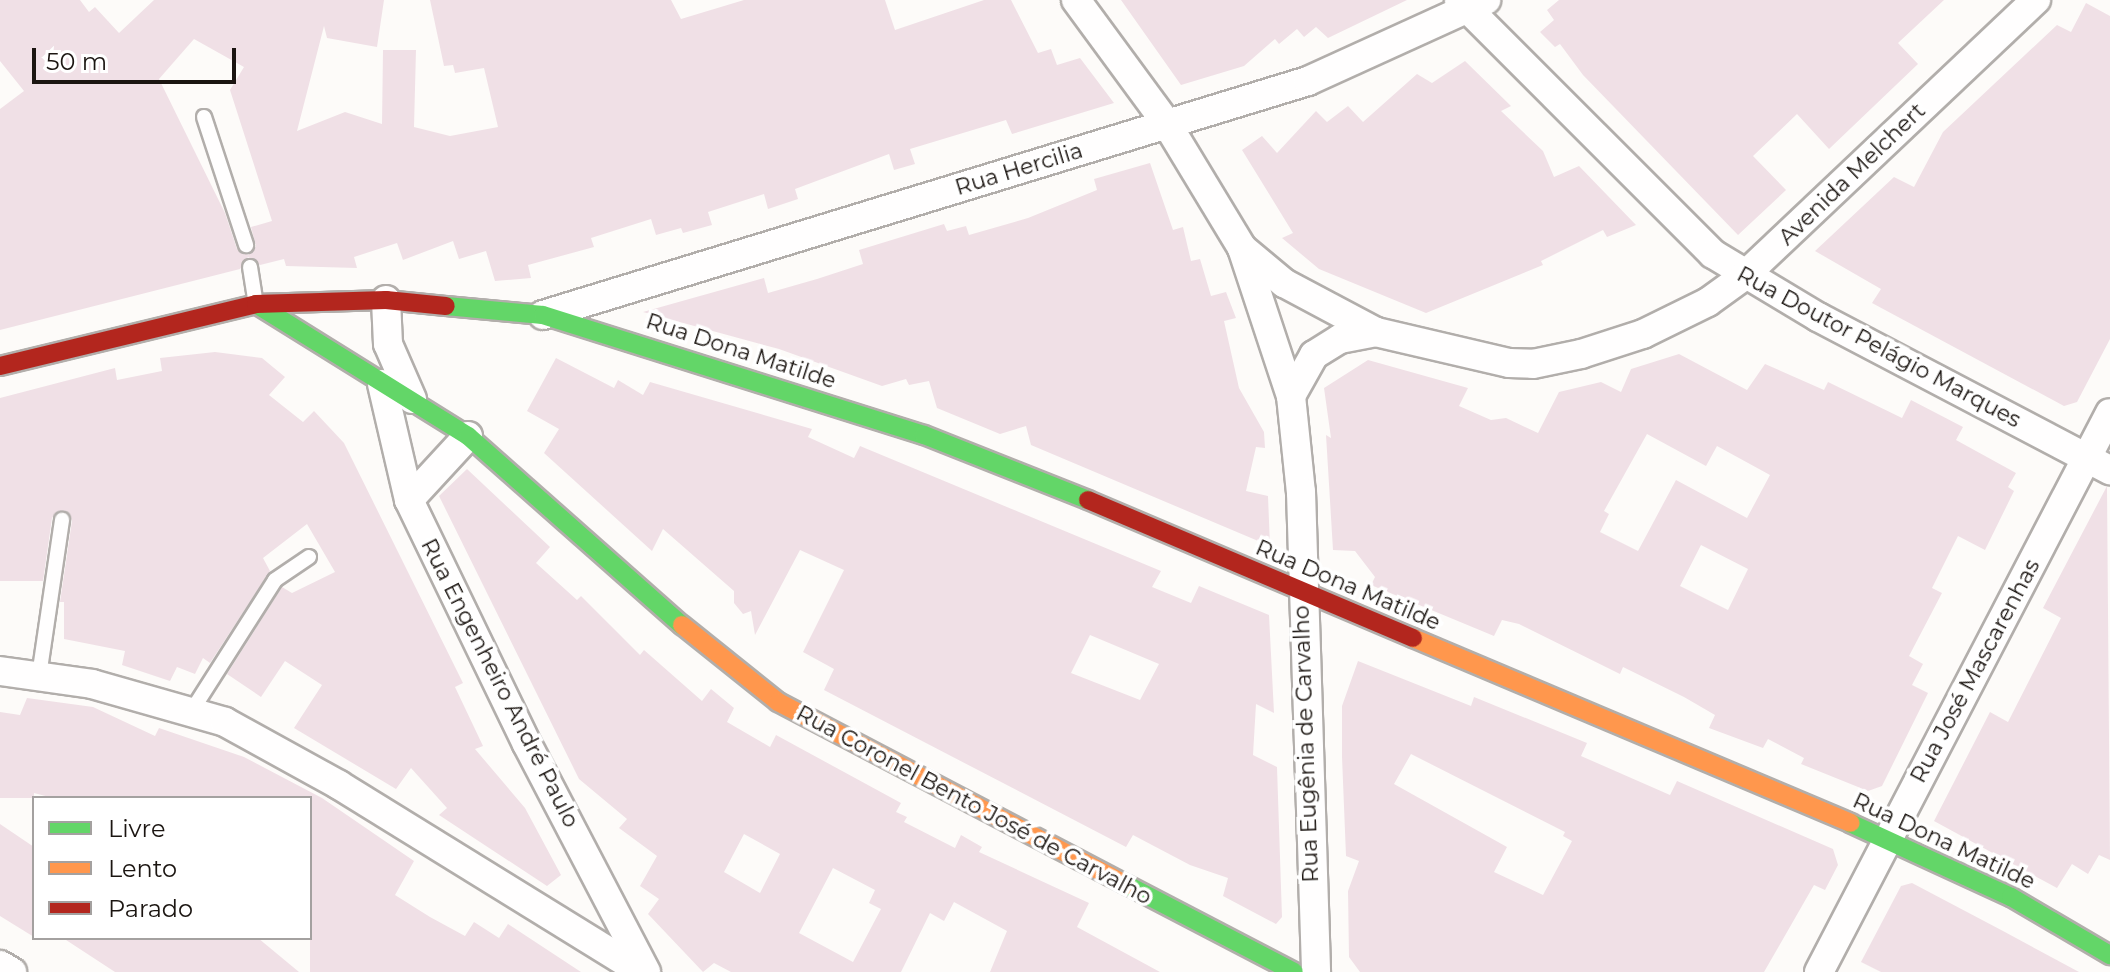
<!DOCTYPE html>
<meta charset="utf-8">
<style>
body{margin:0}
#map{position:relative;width:2110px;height:972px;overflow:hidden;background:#fdfbf9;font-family:Montserrat,sans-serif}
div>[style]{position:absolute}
.building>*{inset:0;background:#f0e0e6}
.roads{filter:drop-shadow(2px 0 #b2aeab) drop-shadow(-2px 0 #b2aeab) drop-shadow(0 2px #b2aeab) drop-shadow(0 -2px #b2aeab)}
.lane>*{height:14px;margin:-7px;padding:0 7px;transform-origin:7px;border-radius:7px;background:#fffefe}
.street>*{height:28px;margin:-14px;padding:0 14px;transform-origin:14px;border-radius:14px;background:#fffefe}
.fast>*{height:18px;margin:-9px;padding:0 9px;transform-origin:9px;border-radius:9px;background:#63d668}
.slow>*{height:18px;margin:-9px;padding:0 9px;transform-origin:9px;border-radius:9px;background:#ff974d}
.jam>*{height:18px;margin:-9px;padding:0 9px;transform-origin:9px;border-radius:9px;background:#b3261e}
span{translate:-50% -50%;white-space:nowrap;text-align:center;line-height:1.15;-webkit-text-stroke:7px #fff;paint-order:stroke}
.street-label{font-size:22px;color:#1b1511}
.legend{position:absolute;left:32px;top:796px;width:280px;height:144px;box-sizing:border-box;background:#fff;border:2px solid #a4a1a0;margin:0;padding:10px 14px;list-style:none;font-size:24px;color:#1b1511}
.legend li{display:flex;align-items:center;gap:16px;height:40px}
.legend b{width:40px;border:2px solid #a4a1a0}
.scale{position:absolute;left:32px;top:48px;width:204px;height:36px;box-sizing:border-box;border:4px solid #1b1511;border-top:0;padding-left:10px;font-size:24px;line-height:28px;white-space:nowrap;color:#1b1511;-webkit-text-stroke:6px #fff;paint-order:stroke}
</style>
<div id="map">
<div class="building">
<div style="clip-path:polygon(evenodd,0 0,80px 0,89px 12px,95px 7px,119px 33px,154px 0,384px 0,377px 47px,327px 38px,324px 26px,297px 131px,345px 112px,382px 124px,383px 50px,416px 50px,414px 127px,450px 136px,498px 127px,484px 68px,455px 73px,453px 65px,444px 66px,430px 0,671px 0,681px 19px,744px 0,885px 0,895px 30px,984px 0,1011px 0,1038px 53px,1051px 49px,1057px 65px,1080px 58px,1114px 103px,1012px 134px,1006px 120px,910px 149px,915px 164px,894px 170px,889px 154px,795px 189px,798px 199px,768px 209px,764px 194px,708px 212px,712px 225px,683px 233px,681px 228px,656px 235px,651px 219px,591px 238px,594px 247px,528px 265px,531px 278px,495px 281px,486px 251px,459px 259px,453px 241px,403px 260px,397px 243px,354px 257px,357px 268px,286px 266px,284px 259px,260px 265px,248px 257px,240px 269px,0 330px,0 109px,24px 91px,0 61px,0 0,194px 39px,244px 67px,230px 90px,272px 221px,251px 227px,256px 246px,248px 255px,237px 249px,225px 213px,159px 79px,194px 39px)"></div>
<div style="clip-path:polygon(1121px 0,1407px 0,1328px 38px,1316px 27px,1304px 37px,1297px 29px,1279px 44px,1275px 39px,1244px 66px,1181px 85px)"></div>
<div style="clip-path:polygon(1559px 0,1944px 0,1898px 43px,1918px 64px,1829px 149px,1797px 114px,1753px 156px,1786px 190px,1738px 235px,1583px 75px,1560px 44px,1555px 47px,1540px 32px,1554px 20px,1547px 10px)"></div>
<div style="clip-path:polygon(2086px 3px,2110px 16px,2110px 339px,2077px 402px,2064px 406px,1872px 303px,1881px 289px,1815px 251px,1894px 177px,1914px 187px,1943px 132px,2057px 25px,2071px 32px)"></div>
<div style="clip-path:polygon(1465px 61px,1511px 106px,1501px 111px,1543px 151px,1554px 177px,1579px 166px,1636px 225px,1607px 237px,1603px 230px,1541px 261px,1543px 265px,1426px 313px,1319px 269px,1282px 238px,1293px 233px,1242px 150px,1262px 136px,1277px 153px,1316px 111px,1327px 122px,1348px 106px,1363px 122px,1417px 74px,1432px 83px)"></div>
<div style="clip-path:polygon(1150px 163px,1173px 230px,1183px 227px,1191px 261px,1200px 259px,1211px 296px,1226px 292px,1236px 318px,1224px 321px,1239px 388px,1264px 432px,1265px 448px,1256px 447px,1246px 491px,1268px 496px,1270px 546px,1031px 445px,1026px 426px,1000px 434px,937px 408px,929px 381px,909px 385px,906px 379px,882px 386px,779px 349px,643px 312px,764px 278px,768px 293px,817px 279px,863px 264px,859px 250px,944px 224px,947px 231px,966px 226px,969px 235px,1028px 218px,1097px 190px,1094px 179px)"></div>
<div style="clip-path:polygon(215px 352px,262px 358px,285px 377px,269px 395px,303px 422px,314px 411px,344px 443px,463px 683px,455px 687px,483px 746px,475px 749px,525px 808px,561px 875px,547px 886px,439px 815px,447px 808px,411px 768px,396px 789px,294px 728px,322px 685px,285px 661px,261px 697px,227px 674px,282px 587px,292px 593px,335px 572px,307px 524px,263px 558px,270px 571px,210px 663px,203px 658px,195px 674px,177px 667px,170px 681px,122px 665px,125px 651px,64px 639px,64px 602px,60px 602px,72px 521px,68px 512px,58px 511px,52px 518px,43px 581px,0 581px,0 398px,115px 368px,117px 380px,162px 371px,160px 358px)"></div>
<div style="clip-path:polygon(evenodd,1679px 354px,1747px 390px,1765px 364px,1824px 390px,1828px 382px,1902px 418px,1911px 400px,1963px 427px,1956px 440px,2016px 473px,2008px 487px,2014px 491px,1985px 550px,1958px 536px,1932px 588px,1942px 593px,1909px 656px,1923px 664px,1912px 685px,1928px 693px,1882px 786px,1868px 791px,1801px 764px,1804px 758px,1768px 739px,1763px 748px,1709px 728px,1715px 715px,1684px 697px,1623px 667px,1620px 674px,1519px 624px,1502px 620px,1494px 636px,1371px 585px,1375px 577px,1355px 551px,1333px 550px,1326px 435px,1331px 438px,1324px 388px,1368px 360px,1468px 388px,1459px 406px,1491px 420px,1506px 418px,1538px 433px,1559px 392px,1601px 382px,1621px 392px,1631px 369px,1679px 354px,1647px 434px,1706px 466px,1717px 446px,1770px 475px,1747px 518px,1676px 480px,1638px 551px,1600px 532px,1609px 514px,1604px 511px,1647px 434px,1679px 354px,1701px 545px,1748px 569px,1728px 610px,1680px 586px,1701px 545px)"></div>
<div style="clip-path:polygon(evenodd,556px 358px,614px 388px,618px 380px,643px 395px,650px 382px,812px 429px,808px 437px,854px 458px,860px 446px,1161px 571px,1152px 587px,1191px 603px,1199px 586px,1269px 615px,1274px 713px,1256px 704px,1253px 755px,1277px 767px,1282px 917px,1276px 924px,1223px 896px,1228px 878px,1190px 865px,1133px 835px,1126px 847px,824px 690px,834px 669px,803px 652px,844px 570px,800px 550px,755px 635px,751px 611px,743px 614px,734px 603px,734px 591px,663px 529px,652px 551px,544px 453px,559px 429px,527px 411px,556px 358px,1090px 635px,1159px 664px,1140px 700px,1071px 673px,1090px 635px)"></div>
<div style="clip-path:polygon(evenodd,467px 469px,550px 547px,536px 563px,577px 600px,581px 596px,640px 655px,644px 650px,702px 701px,711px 689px,734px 708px,727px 722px,770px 747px,776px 735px,901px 803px,896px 812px,907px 817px,904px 822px,955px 848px,961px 835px,982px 847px,979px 852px,1089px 903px,1077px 927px,1160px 972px,990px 972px,1007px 931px,954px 902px,944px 921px,930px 913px,901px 972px,731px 972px,714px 963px,703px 972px,648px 914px,659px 899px,640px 886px,657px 856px,619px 828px,627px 819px,579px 779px,439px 496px,467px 469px,744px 834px,780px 854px,760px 893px,724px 872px,744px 834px,467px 469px,833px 868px,875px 890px,869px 903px,881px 909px,853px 962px,799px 933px,833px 868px)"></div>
<div style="clip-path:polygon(2107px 486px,2110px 860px,2099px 855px,2088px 874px,2072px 864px,2057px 888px,1934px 821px,1990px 712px,2008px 722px,2061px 618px,2043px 608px)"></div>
<div style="clip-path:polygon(evenodd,1358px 661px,1471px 706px,1474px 697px,1587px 743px,1581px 756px,1670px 795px,1677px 781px,1833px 849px,1838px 865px,1825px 890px,1814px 885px,1764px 972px,1360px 972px,1349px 957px,1348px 891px,1359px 861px,1346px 856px,1342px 757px,1342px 706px,1358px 661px,1411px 754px,1565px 832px,1563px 836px,1572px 841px,1543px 895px,1494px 872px,1507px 847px,1394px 784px,1411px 754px)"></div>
<div style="clip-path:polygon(27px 698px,93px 707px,155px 736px,159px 728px,244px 757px,322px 798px,414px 861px,395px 895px,430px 917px,465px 936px,474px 922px,499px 938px,508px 924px,581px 972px,310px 972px,310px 798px,53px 798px,34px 793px,34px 798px,0 798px,0 712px,20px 715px)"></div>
<div style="clip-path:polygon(0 824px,34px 847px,34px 937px,0 916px)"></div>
<div style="clip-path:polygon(1912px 883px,2003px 931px,2079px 972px,1881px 972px,1861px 962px,1901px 886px)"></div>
<div style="clip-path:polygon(63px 938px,258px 938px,299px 972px,115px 972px)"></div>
</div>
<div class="roads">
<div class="lane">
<div style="left:204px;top:117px;width:135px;rotate:71.8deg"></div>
<div style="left:250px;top:267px;width:36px;rotate:81deg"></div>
<div style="left:39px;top:676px;width:158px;rotate:-81.6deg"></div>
<div style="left:191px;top:712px;width:156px;rotate:-57.5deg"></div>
<div style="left:275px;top:580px;width:41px;rotate:-34.1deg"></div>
</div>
<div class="street">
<div style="left:1076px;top:0;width:154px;rotate:53.7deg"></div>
<div style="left:1167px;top:124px;width:145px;rotate:58.8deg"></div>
<div style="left:1242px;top:248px;width:156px;rotate:71.7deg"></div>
<div style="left:1291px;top:396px;width:97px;rotate:84.1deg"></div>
<div style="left:1301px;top:492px;width:480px;rotate:88.2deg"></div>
<div style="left:1459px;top:0;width:359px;rotate:45deg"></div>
<div style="left:1713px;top:254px;width:122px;rotate:31deg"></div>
<div style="left:1818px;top:317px;width:330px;rotate:27.7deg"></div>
<div style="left:1242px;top:248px;width:55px;rotate:39.8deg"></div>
<div style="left:1284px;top:283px;width:104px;rotate:28deg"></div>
<div style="left:1376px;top:332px;width:137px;rotate:13.1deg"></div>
<div style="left:1509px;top:363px;width:24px;rotate:2deg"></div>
<div style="left:1533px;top:364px;width:49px;rotate:-11.8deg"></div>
<div style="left:1581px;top:354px;width:65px;rotate:-17.9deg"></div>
<div style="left:1643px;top:334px;width:72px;rotate:-26.2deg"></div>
<div style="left:1708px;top:302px;width:44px;rotate:-35.8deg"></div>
<div style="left:1744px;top:276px;width:402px;rotate:-43.4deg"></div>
<div style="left:386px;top:300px;width:44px;rotate:87.4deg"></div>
<div style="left:388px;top:344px;width:60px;rotate:66.4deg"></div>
<div style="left:543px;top:315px;width:800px;rotate:-17.01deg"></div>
<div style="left:1308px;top:81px;width:196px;rotate:-24.5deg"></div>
<div style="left:382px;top:384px;width:119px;rotate:76.9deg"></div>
<div style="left:409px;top:500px;width:271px;rotate:64.2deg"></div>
<div style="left:527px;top:744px;width:257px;rotate:62.4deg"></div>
<div style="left:1291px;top:396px;width:47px;rotate:-60.7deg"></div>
<div style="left:1314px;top:355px;width:31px;rotate:-32deg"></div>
<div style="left:1340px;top:339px;width:37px;rotate:-11deg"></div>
<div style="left:409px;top:500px;width:87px;rotate:-47.3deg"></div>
<div style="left:0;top:671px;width:93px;rotate:8deg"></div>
<div style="left:92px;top:684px;width:138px;rotate:15.9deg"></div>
<div style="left:225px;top:722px;width:130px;rotate:28.9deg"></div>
<div style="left:339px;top:785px;width:356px;rotate:31.7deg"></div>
<div style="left:0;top:965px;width:14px;rotate:30deg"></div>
<div style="left:1819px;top:972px;width:630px;rotate:-62.5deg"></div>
</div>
<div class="fast">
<div style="left:256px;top:304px;width:250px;rotate:31.9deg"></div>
<div style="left:468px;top:436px;width:286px;rotate:41.5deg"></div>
<div style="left:446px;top:306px;width:97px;rotate:5.3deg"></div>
<div style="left:543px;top:315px;width:399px;rotate:17.5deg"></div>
<div style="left:924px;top:435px;width:176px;rotate:21.6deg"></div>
<div style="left:1850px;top:823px;width:177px;rotate:24.7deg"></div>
<div style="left:2011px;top:897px;width:115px;rotate:30.4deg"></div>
<div style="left:1127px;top:885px;width:188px;rotate:27.5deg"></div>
</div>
<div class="slow">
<div style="left:682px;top:625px;width:123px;rotate:38.7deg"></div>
<div style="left:778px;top:702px;width:394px;rotate:27.7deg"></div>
<div style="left:1413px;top:638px;width:475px;rotate:22.9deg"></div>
</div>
<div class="jam">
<div style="left:0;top:366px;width:263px;rotate:-13.6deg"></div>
<div style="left:256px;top:304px;width:130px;rotate:-1.8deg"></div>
<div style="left:386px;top:300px;width:60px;rotate:5.7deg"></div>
<div style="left:1088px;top:500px;width:353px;rotate:23deg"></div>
</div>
</div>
<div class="street-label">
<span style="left:1019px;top:169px;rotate:-17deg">Rua Hercilia</span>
<span style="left:1852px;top:174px;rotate:-44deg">Avenida Melchert</span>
<span style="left:1879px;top:347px;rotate:28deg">Rua Doutor Pelágio Marques</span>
<span style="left:741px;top:351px;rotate:18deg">Rua Dona Matilde</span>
<span style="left:1348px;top:585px;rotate:23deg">Rua Dona Matilde</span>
<span style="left:1975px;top:671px;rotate:-62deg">Rua José Mascarenhas</span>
<span style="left:500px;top:683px;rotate:63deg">Rua Engenheiro André Paulo</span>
<span style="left:1306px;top:744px;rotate:-92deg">Rua Eugênia de Carvalho</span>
<span style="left:974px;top:805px;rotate:28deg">Rua Coronel Bento José de Carvalho</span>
<span style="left:1944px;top:841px;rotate:25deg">Rua Dona Matilde</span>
</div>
<ul class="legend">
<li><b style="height:10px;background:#63d668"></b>Livre</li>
<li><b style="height:10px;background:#ff974d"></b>Lento</li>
<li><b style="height:10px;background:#b3261e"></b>Parado</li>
</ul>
<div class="scale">50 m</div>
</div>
